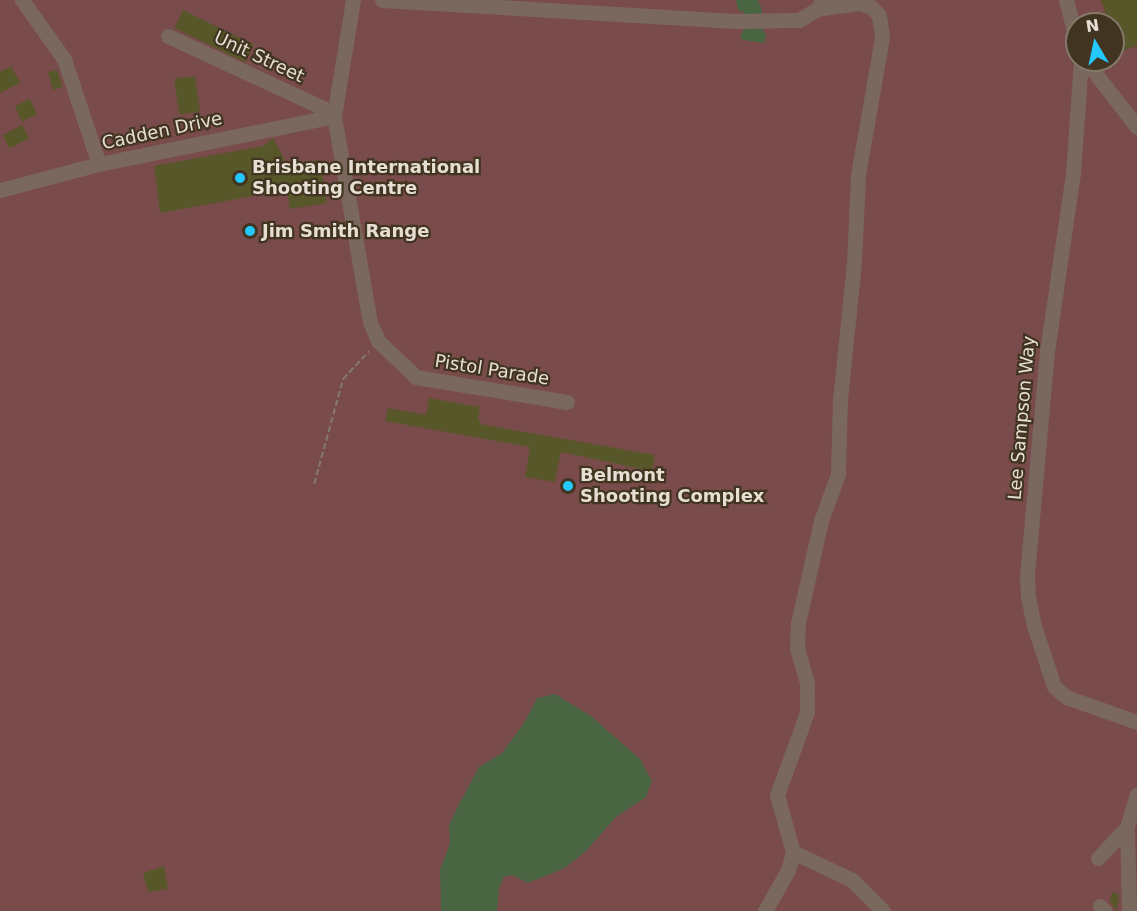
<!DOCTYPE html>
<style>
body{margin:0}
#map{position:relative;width:1137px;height:911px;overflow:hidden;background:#413522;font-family:"DejaVu Sans",sans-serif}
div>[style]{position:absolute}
.green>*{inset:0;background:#7a4b4b}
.water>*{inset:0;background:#496440}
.building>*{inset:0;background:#57572a;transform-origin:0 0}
.path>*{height:1.5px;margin-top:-0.75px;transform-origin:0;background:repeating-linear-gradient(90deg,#847a6a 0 6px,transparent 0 9px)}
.minor>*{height:15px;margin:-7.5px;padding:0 7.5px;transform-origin:7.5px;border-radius:7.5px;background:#7a675d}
.dots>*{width:16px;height:16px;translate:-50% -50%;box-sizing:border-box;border:3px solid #413522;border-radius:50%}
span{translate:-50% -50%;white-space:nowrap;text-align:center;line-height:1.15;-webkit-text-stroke:4.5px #413522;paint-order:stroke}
.street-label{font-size:18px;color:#e7dfd4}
.poi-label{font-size:18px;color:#e7dfd4;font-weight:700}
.left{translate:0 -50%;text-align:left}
.north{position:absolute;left:1065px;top:12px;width:60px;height:60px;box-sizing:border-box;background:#413522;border:2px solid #837969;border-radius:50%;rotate:351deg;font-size:16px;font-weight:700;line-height:24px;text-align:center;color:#e7dfd4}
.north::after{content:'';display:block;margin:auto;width:21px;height:27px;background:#23c9fe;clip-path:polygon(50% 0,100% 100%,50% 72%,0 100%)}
</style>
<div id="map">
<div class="green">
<div style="clip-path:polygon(evenodd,0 0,1137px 0,1137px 911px,0 911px,0 0,1077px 24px,1113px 24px,1113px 60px,1077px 60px,1077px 24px)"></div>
</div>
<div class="water">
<div style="clip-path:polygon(736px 0,758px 0,762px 10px,762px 27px,766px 36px,764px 43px,743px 40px,740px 37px,745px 26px,744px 12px,738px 10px)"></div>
<div style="clip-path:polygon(555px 694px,591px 716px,640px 759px,652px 781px,646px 797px,615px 818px,587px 850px,565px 868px,528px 883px,512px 875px,504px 877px,499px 888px,497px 911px,441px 911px,440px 870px,450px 843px,449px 825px,458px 806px,479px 767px,502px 753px,524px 723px,537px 698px)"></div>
</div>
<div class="building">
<div style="clip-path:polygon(1101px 0,1137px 0,1137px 46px,1118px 52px,1113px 36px,1113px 24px,1109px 24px)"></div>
<div style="left:183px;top:10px;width:79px;height:20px;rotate:26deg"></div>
<div style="clip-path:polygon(11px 66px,20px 83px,0 93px,0 72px)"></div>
<div style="clip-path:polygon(57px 70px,63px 87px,53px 90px,48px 72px)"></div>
<div style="left:195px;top:76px;width:36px;height:21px;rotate:82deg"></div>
<div style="left:30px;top:99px;width:17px;height:17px;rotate:65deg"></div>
<div style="left:22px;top:125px;width:15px;height:22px;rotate:62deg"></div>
<div style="clip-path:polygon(273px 138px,284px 158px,285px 166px,320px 160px,327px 203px,290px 209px,287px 190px,160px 213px,154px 166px,263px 146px)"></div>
<div style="clip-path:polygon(429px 398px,480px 407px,478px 420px,481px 421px,480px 424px,655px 455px,653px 468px,650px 471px,561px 452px,555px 482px,525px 477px,530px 447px,385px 421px,388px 408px,426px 415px)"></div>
<div style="clip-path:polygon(164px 866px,168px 889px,148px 892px,143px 873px)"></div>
<div style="clip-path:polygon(1112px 892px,1119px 894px,1117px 911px,1110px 902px)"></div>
</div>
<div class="path">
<div style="left:314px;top:484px;width:109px;rotate:-74.6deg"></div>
<div style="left:343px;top:379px;width:38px;rotate:-47deg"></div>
</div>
<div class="minor">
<div style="left:22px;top:0;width:72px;rotate:54.6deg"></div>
<div style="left:64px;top:59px;width:111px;rotate:71.6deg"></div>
<div style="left:353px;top:0;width:118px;rotate:99.3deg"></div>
<div style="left:334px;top:116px;width:209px;rotate:80.1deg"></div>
<div style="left:370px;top:322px;width:21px;rotate:67deg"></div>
<div style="left:378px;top:341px;width:52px;rotate:43.5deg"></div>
<div style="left:416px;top:377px;width:153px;rotate:9.4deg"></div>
<div style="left:382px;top:0;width:358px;rotate:3.4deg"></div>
<div style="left:739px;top:21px;width:60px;rotate:-1deg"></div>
<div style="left:799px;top:20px;width:21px;rotate:-31deg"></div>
<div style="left:817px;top:9px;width:8px;rotate:-60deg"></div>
<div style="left:1066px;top:0;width:43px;rotate:75.3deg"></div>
<div style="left:168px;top:36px;width:183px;rotate:24.9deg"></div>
<div style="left:1081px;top:60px;width:113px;rotate:94deg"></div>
<div style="left:1073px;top:173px;width:180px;rotate:98.3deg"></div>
<div style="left:1047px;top:351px;width:227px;rotate:95.1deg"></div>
<div style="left:1027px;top:577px;width:19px;rotate:87deg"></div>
<div style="left:1028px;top:596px;width:31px;rotate:79deg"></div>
<div style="left:1034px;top:626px;width:63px;rotate:71.6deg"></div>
<div style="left:1054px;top:686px;width:16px;rotate:43deg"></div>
<div style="left:1066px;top:697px;width:75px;rotate:19.4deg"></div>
<div style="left:1085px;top:60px;width:85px;rotate:52.2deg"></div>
<div style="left:0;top:190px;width:102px;rotate:-14.7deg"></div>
<div style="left:99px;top:164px;width:240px;rotate:-11.5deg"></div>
<div style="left:793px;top:852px;width:65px;rotate:25.4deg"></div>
<div style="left:852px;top:880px;width:44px;rotate:45deg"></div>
<div style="left:1098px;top:858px;width:42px;rotate:-46.9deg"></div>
<div style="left:1100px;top:906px;width:7px;rotate:45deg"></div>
<div style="left:765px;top:911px;width:47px;rotate:-60.7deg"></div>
<div style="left:788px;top:870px;width:19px;rotate:-74deg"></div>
<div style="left:793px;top:852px;width:59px;rotate:-105.7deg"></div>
<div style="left:777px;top:795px;width:88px;rotate:-70.1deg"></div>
<div style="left:807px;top:712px;width:29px;rotate:-90deg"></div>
<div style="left:807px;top:683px;width:35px;rotate:-106deg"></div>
<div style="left:797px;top:649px;width:26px;rotate:-88deg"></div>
<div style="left:798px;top:623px;width:105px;rotate:-77.3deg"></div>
<div style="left:821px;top:521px;width:50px;rotate:-70.1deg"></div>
<div style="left:838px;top:474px;width:74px;rotate:-88.5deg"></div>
<div style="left:840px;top:400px;width:140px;rotate:-84.2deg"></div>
<div style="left:854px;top:261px;width:86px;rotate:-87.3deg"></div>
<div style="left:858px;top:175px;width:140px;rotate:-80.1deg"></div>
<div style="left:882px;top:37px;width:22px;rotate:-98deg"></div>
<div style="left:879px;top:15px;width:11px;rotate:-135deg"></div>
<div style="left:871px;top:7px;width:12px;rotate:-160deg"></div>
<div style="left:860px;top:3px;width:43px;rotate:172.1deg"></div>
<div style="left:1129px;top:911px;width:84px;rotate:-91.4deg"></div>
<div style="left:1127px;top:827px;width:34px;rotate:-73deg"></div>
</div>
<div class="dots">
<div style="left:240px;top:178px;background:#23c9fe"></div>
<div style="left:250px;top:231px;background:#23c9fe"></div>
<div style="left:568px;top:486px;background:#23c9fe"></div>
</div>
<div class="street-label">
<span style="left:259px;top:57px;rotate:25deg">Unit Street</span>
<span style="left:162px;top:131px;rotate:-12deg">Cadden Drive</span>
<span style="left:492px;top:370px;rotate:9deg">Pistol Parade</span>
<span style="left:1022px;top:418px;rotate:-85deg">Lee Sampson Way</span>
</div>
<div class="poi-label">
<span class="left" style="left:252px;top:178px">Brisbane International<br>Shooting Centre</span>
<span class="left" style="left:262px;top:231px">Jim Smith Range</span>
<span class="left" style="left:580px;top:486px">Belmont<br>Shooting Complex</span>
</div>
<div class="north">N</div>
</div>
